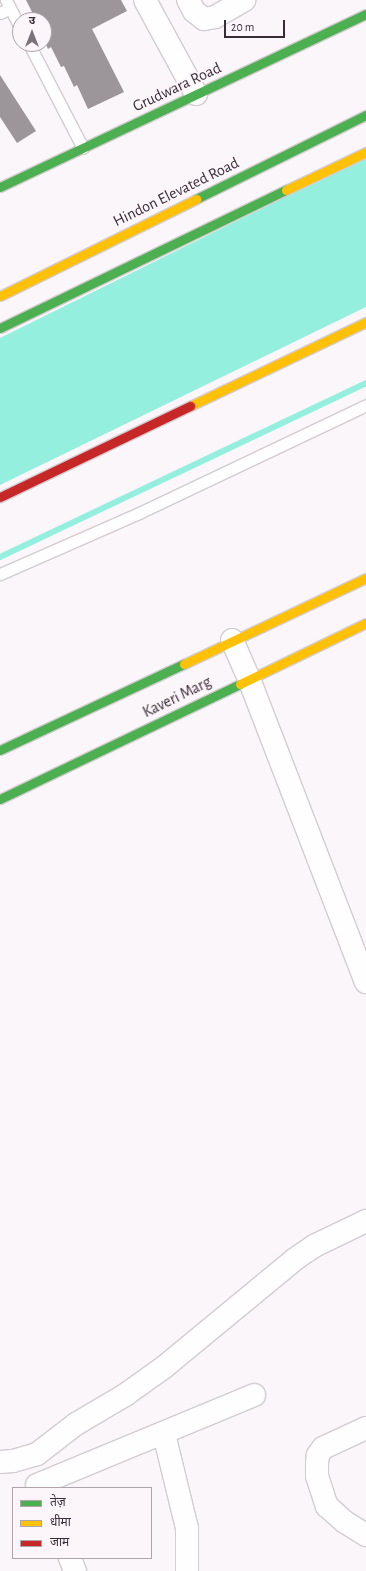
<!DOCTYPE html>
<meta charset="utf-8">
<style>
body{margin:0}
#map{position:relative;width:366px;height:1571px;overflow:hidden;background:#fbf6f9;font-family:"Alegreya Sans","Noto Sans Devanagari",sans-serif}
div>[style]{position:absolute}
.water>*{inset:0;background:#94efde}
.stream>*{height:6px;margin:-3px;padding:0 3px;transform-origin:3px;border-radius:3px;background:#94efde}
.building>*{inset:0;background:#9c959a}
.roads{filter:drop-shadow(1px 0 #d3ccd2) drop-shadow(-1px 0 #d3ccd2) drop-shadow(0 1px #d3ccd2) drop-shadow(0 -1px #d3ccd2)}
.lane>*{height:11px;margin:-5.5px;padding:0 5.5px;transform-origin:5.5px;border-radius:5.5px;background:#fefefe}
.street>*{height:22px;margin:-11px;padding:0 11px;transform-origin:11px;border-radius:11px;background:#fefefe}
.fast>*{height:9px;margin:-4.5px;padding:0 4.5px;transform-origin:4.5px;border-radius:4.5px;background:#4caf50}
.slow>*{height:9px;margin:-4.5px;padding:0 4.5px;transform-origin:4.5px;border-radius:4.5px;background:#ffc107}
.jam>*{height:9px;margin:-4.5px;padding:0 4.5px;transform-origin:4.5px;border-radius:4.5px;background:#c62828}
span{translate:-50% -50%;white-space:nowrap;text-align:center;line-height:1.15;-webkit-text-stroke:4px #fcf5fa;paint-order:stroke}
.street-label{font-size:16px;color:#382c36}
.legend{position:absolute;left:12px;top:1487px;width:140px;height:72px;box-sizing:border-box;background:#fcf5fa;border:1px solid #aea5ac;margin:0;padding:5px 7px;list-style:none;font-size:12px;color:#382c36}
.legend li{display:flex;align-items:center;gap:8px;height:20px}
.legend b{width:20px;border:1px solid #aea5ac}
.north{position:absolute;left:12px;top:12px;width:40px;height:40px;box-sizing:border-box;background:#fcf5fa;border:1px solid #aea5ac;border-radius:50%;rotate:0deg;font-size:11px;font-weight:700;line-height:16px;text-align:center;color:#382c36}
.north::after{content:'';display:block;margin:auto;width:14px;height:18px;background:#7c737a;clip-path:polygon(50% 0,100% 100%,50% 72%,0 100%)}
.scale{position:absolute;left:224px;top:20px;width:61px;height:18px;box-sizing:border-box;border:2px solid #382c36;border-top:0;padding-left:5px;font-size:12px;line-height:14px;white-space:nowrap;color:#382c36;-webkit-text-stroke:3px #fcf5fa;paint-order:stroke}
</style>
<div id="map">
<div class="water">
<div style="clip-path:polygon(366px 157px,366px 307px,0 485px,0 338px)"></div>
</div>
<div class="stream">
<div style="left:0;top:557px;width:405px;rotate:-25.4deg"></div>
</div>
<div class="building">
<div style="clip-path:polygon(26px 0,121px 0,127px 11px,92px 29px,124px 92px,88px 109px,77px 85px,74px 87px,64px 66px,61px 67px,51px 47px,48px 49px,44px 40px,44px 20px,36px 20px)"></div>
<div style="clip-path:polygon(0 75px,36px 131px,17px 143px,0 117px)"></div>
</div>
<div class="roads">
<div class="lane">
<div style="left:6px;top:0;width:30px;rotate:63deg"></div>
<div style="left:0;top:13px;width:11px;rotate:-27deg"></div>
<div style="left:29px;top:44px;width:117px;rotate:62.6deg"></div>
<div style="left:0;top:574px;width:152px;rotate:-23.7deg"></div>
<div style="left:139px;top:513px;width:251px;rotate:-25.4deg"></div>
</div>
<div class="street">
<div style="left:145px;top:0;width:107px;rotate:61.5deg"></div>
<div style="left:188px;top:0;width:13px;rotate:61deg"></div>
<div style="left:194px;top:11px;width:13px;rotate:39deg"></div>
<div style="left:204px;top:19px;width:11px;rotate:-10deg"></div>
<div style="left:215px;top:17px;width:34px;rotate:-30deg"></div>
<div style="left:232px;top:640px;width:43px;rotate:66.4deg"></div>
<div style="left:249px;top:679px;width:325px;rotate:68.9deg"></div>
<div style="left:366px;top:1428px;width:47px;rotate:155.1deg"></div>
<div style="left:323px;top:1448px;width:9px;rotate:126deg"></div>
<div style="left:318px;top:1455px;width:9px;rotate:96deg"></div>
<div style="left:317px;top:1464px;width:12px;rotate:90deg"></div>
<div style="left:317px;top:1476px;width:32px;rotate:72deg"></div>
<div style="left:327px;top:1506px;width:24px;rotate:42deg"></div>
<div style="left:345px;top:1522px;width:25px;rotate:32deg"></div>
<div style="left:164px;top:1434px;width:97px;rotate:76.3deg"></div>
<div style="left:187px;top:1528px;width:43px;rotate:90deg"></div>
<div style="left:0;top:1462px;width:13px;rotate:-4deg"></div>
<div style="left:13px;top:1461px;width:25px;rotate:-16deg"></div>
<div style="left:37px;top:1454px;width:49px;rotate:-37.6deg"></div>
<div style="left:76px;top:1424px;width:57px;rotate:-30.6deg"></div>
<div style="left:125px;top:1395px;width:47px;rotate:-35.4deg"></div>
<div style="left:163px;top:1368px;width:171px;rotate:-39.5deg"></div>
<div style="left:295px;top:1259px;width:23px;rotate:-34deg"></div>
<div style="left:314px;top:1246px;width:58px;rotate:-25.7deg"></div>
<div style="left:37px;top:1485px;width:235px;rotate:-22.5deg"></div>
<div style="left:70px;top:1558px;width:14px;rotate:69deg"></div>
</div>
<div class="fast">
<div style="left:0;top:187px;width:405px;rotate:-25.3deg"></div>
<div style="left:196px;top:199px;width:190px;rotate:-26.3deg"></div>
<div style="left:0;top:328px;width:318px;rotate:-25.8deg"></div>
<div style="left:0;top:750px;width:203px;rotate:-25.1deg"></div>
<div style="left:0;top:799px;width:266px;rotate:-25.6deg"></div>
</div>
<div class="slow">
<div style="left:286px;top:190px;width:89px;rotate:-25.4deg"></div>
<div style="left:0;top:296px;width:219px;rotate:-26.3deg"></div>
<div style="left:190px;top:406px;width:195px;rotate:-25.5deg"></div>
<div style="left:184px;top:664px;width:201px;rotate:-25.3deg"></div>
<div style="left:240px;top:684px;width:140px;rotate:-25.8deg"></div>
</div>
<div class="jam">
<div style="left:0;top:497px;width:211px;rotate:-25.6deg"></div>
</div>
</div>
<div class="street-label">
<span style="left:177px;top:87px;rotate:-25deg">Grudwara Road</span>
<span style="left:176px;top:192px;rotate:-26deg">Hindon Elevated Road</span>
<span style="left:177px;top:697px;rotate:-26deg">Kaveri Marg</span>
</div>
<ul class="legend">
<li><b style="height:5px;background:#4caf50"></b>तेज़</li>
<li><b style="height:5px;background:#ffc107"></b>धीमा</li>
<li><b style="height:5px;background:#c62828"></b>जाम</li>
</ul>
<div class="north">उ</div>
<div class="scale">20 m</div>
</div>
